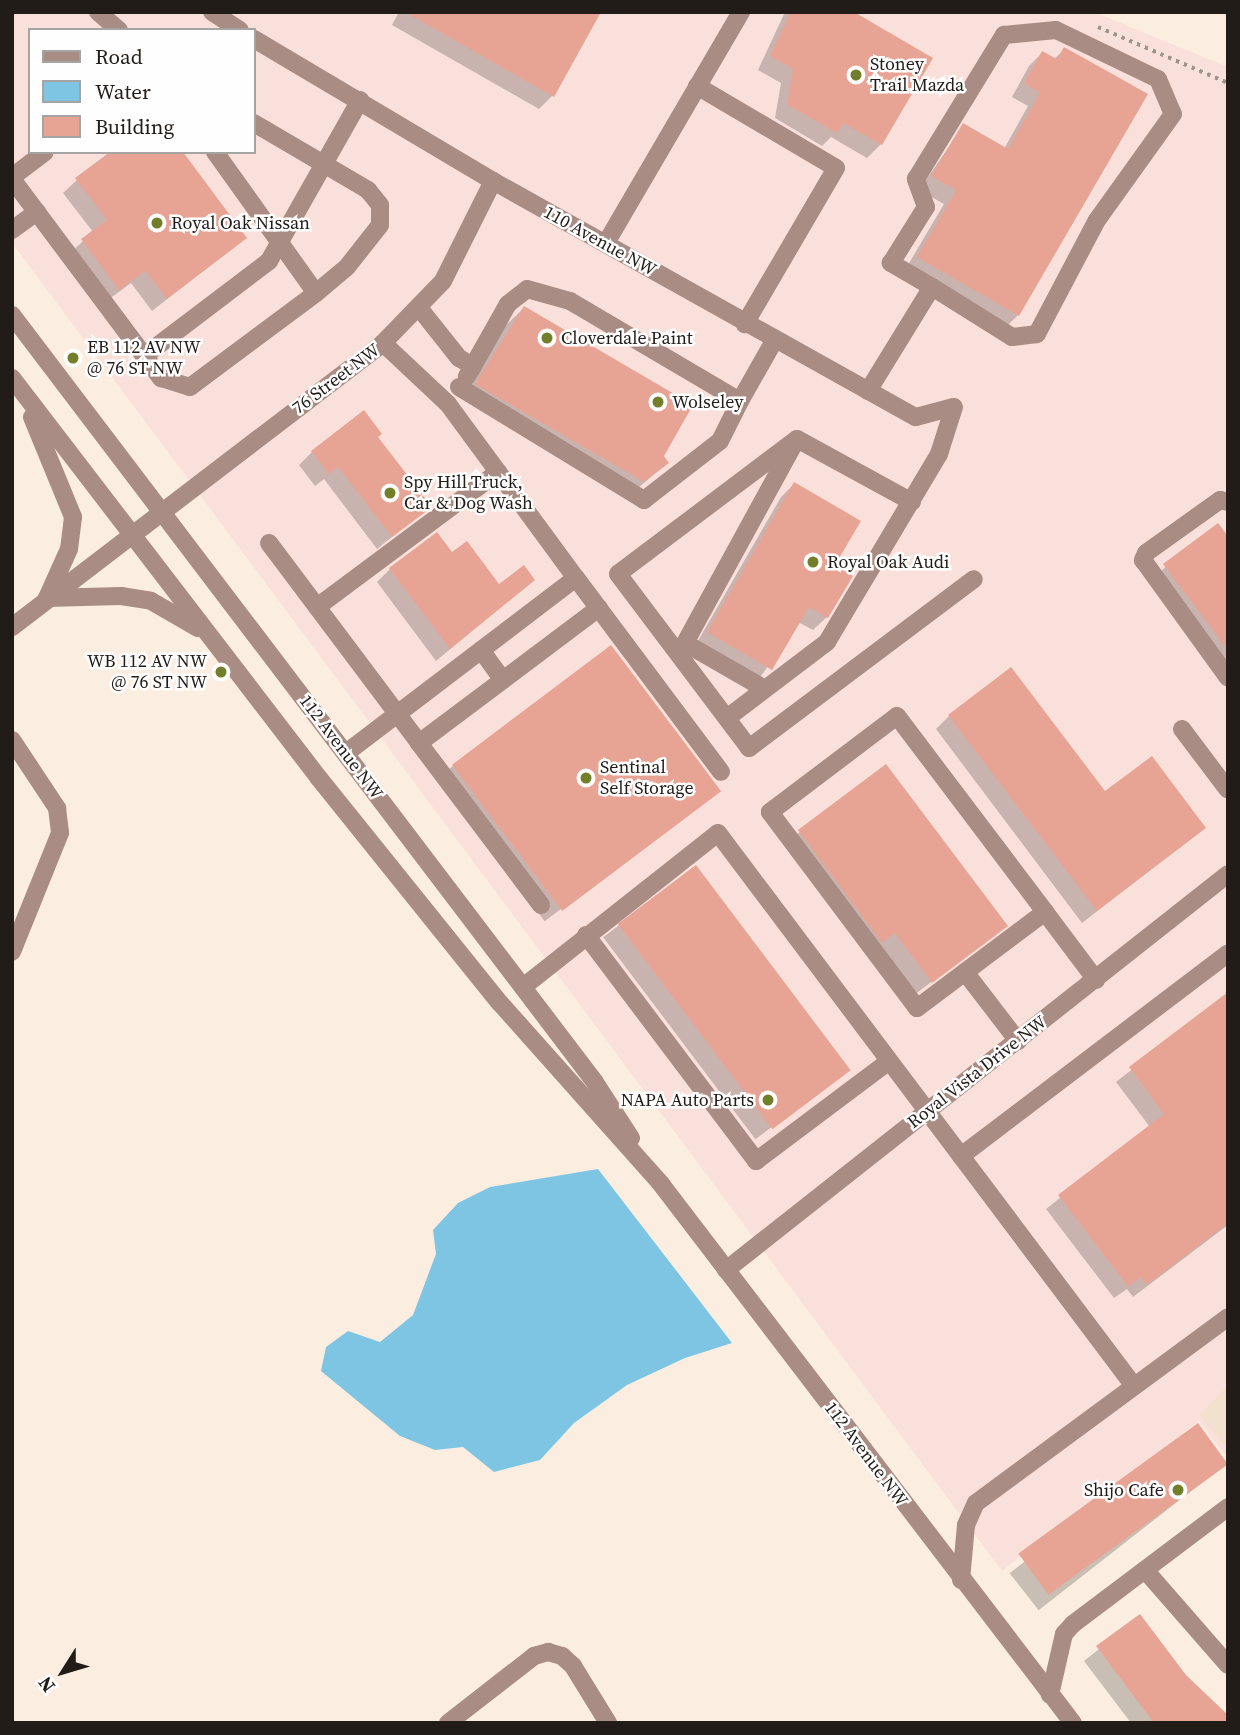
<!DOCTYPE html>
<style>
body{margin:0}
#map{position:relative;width:1240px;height:1735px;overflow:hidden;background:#fbeee1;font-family:"Source Serif 4",serif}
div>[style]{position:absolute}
.commercial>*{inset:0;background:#fae0db}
.built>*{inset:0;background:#f3e0ce}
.water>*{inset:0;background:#7dc5e2}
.shadow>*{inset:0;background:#0003;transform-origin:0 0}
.building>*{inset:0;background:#e7a495;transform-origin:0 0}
.path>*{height:3.5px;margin-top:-1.75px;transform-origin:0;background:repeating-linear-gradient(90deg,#9d938a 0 3.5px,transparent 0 8.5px)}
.minor>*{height:18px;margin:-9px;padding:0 9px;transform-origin:9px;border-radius:9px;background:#a98c84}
.dots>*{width:19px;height:19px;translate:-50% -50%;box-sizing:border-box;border:4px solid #fefefe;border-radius:50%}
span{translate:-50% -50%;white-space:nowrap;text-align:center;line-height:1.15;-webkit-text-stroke:5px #fefefe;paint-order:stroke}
.poi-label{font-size:18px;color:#211c18}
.left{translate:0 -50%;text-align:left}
.right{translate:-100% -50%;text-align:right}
.street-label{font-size:18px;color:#211c18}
.frame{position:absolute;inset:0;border:14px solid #211c18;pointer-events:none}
.legend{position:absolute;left:28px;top:28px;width:228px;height:126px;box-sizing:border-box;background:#fefefe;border:2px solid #a6a4a2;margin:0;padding:9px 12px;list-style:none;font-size:21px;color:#211c18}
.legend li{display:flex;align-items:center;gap:14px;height:35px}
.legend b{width:35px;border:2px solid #a6a4a2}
.north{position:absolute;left:28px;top:1637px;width:70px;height:70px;-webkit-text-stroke:5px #fefefe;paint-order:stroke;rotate:233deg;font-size:19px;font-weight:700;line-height:28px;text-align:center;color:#211c18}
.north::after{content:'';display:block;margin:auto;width:24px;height:32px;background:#211c18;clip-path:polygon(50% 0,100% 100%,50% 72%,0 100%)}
</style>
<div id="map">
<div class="commercial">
<div style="clip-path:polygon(evenodd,12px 12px,1094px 12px,1228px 67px,1228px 1459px,1199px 1421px,1002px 1571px,12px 243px,12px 12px,30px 30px,254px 30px,254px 152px,30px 152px,30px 30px)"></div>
</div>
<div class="built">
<div style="clip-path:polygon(1228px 1385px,1228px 1450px,1200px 1415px)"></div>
</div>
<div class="water">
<div style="clip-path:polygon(598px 1169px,732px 1343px,685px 1358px,627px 1385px,574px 1423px,540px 1460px,494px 1472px,463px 1447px,435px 1450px,400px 1436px,321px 1371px,326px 1347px,348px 1331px,380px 1342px,413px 1315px,436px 1254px,433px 1230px,458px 1203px,490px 1187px)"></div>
</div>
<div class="shadow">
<div style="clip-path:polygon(399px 12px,599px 12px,552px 96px,539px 109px,392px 25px)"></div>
<div style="clip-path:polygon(785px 12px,851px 12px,930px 58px,881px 144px,867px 158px,831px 137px,822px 146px,775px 118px,781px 83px,758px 70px)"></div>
<div style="clip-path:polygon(1065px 49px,1018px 315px,1005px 328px,905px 270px,944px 204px,919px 190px,964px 125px,1004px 149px,1028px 106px,1012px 97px,1029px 66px,1042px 53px,1054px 59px)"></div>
<div style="clip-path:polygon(77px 180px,245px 238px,152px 311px,131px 283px,105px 302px,69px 254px,93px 232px,63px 193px)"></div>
<div style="clip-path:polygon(524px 308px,667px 463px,630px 495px,463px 397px,504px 327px)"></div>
<div style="clip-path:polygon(376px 437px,429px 507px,377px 549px,324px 479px,315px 486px,299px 465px,312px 452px)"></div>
<div style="clip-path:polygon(794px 484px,827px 617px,813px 630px,798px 622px,757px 682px,695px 646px,781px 497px)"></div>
<div style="clip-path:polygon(1217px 525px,1228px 539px,1228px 681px,1151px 579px)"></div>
<div style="clip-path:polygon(451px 555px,499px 586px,533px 580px,436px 661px,377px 582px,390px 569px)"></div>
<div style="left:611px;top:647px;width:179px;height:218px;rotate:53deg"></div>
<div style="clip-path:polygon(949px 716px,1105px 794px,1204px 828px,1082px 923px,936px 729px)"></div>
<div style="left:886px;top:767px;width:199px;height:127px;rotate:53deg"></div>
<div style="left:695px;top:868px;width:253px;height:115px;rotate:53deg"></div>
<div style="clip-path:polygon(1228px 994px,1228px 1225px,1133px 1297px,1127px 1289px,1114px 1298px,1046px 1209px,1150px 1127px,1116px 1082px)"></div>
<div style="left:1198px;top:1426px;width:47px;height:239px;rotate:52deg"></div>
<div style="clip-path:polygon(1139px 1617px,1184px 1676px,1228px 1723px,1131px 1723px,1084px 1661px)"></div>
</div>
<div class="building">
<div style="clip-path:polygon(405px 12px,601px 12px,554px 97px)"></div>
<div style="clip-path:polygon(791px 12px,854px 12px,933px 58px,882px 145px,843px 123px,837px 133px,787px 105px,793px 69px,770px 56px)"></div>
<div style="clip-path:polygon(1064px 47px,1148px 94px,1019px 316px,917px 257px,956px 190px,931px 176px,963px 123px,1008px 149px,1040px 93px,1024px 83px,1042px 51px,1057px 59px)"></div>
<div style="clip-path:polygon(110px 152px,183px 152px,247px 238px,167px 299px,145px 271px,119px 290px,81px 239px,107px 220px,75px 178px)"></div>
<div style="clip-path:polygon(524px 306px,693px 405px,664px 456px,669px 463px,644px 482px,475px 384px)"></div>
<div style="clip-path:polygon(364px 410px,382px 434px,378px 437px,432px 507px,392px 537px,338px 467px,329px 474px,311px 451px)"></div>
<div style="clip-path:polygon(794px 482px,861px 521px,835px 565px,853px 576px,828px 618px,809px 607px,772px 670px,707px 632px)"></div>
<div style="clip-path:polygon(1218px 523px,1228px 536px,1228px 650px,1163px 564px)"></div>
<div style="clip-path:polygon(437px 532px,452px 552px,467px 541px,499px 584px,524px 565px,535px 580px,450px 649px,389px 568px)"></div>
<div style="left:611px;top:645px;width:183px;height:199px;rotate:53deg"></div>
<div style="clip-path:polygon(1011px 667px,1105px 791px,1152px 756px,1206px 828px,1097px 911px,948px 715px)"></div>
<div style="clip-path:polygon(886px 764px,1008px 926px,932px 983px,895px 933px,882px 943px,798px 830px)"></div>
<div style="left:696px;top:865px;width:257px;height:98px;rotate:53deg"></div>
<div style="clip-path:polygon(1228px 992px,1228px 1223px,1147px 1285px,1141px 1277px,1128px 1286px,1058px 1195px,1164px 1114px,1129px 1067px)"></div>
<div style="left:1198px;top:1423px;width:51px;height:222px;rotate:54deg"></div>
<div style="clip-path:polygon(1140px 1614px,1186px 1675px,1228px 1715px,1228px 1723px,1154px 1723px,1096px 1646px)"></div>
</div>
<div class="path">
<div style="left:1098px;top:27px;width:142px;rotate:23.3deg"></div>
</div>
<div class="minor">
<div style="left:98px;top:12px;width:28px;rotate:41deg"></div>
<div style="left:212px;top:12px;width:33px;rotate:33deg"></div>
<div style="left:254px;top:39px;width:278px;rotate:30.7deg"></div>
<div style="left:493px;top:181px;width:484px;rotate:29.2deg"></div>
<div style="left:916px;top:417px;width:39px;rotate:-15deg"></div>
<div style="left:697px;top:86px;width:161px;rotate:30.5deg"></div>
<div style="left:836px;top:168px;width:181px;rotate:120.3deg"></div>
<div style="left:215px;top:152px;width:173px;rotate:54.4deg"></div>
<div style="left:12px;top:177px;width:41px;rotate:-37.1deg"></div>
<div style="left:12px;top:179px;width:249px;rotate:53.2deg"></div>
<div style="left:161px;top:378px;width:30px;rotate:17deg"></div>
<div style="left:190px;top:387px;width:157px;rotate:-36.7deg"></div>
<div style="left:316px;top:293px;width:40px;rotate:-40deg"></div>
<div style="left:347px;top:267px;width:53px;rotate:-51.8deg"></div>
<div style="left:380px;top:225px;width:20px;rotate:-90deg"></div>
<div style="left:380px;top:205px;width:19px;rotate:-129deg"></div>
<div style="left:368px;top:190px;width:132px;rotate:-149.6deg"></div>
<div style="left:12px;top:230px;width:31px;rotate:-36deg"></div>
<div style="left:606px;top:243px;width:268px;rotate:-59.7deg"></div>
<div style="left:420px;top:309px;width:63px;rotate:51.5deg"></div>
<div style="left:459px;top:358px;width:16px;rotate:30deg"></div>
<div style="left:473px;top:366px;width:12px;rotate:121deg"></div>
<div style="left:12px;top:315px;width:962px;rotate:52.77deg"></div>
<div style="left:594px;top:1081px;width:68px;rotate:57deg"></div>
<div style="left:383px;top:343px;width:89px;rotate:43.2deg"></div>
<div style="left:448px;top:404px;width:216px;rotate:53.7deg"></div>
<div style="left:144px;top:356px;width:157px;rotate:-37.2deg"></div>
<div style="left:269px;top:261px;width:185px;rotate:-60.5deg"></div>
<div style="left:473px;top:366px;width:71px;rotate:-60.6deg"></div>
<div style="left:508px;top:304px;width:24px;rotate:-38deg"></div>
<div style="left:527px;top:289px;width:45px;rotate:15.6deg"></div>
<div style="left:570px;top:301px;width:197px;rotate:30.5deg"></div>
<div style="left:740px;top:401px;width:69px;rotate:-60.5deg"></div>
<div style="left:12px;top:378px;width:503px;rotate:52.51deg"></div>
<div style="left:318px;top:777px;width:290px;rotate:51.2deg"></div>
<div style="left:500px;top:1003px;width:242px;rotate:48.3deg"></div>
<div style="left:661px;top:1184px;width:678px;rotate:52.61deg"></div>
<div style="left:459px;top:387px;width:217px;rotate:31.4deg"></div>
<div style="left:644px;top:500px;width:96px;rotate:-37.8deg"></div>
<div style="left:720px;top:441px;width:45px;rotate:-63.4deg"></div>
<div style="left:868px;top:391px;width:122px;rotate:-58.4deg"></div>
<div style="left:932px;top:287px;width:48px;rotate:-149.7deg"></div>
<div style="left:891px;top:263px;width:66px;rotate:-58deg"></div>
<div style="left:926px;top:207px;width:30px;rotate:-110deg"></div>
<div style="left:916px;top:179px;width:169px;rotate:-58.6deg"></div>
<div style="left:1004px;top:35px;width:52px;rotate:-5.5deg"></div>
<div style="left:1056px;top:30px;width:113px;rotate:25.7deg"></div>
<div style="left:1158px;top:79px;width:38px;rotate:67deg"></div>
<div style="left:1173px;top:114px;width:130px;rotate:125.6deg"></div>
<div style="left:1097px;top:220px;width:129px;rotate:117.8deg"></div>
<div style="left:1037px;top:334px;width:25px;rotate:173deg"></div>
<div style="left:1012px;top:337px;width:94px;rotate:-148deg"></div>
<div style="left:32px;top:417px;width:108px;rotate:67.7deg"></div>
<div style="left:73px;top:517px;width:32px;rotate:97deg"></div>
<div style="left:69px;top:549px;width:54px;rotate:114.2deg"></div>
<div style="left:47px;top:598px;width:74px;rotate:-1.5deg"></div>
<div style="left:121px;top:596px;width:30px;rotate:9deg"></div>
<div style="left:151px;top:601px;width:54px;rotate:29.9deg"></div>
<div style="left:797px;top:439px;width:224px;rotate:143deg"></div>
<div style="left:618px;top:574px;width:218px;rotate:53deg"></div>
<div style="left:749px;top:748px;width:281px;rotate:-36.9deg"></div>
<div style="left:797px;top:439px;width:131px;rotate:28.7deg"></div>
<div style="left:1228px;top:502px;width:8px;rotate:-166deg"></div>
<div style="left:1220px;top:500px;width:91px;rotate:144.4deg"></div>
<div style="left:1146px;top:553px;width:8px;rotate:113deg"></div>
<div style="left:1143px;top:560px;width:145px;rotate:54.2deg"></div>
<div style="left:269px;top:543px;width:250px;rotate:53.1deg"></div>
<div style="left:317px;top:607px;width:226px;rotate:-36.7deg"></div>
<div style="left:12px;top:627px;width:467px;rotate:-37.4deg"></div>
<div style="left:383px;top:343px;width:86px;rotate:-45.9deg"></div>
<div style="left:443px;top:281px;width:112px;rotate:-63.4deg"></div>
<div style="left:685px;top:643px;width:92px;rotate:29.9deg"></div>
<div style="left:481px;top:650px;width:37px;rotate:54deg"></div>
<div style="left:679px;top:654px;width:237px;rotate:-61.3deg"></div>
<div style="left:897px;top:716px;width:246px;rotate:52.9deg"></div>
<div style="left:1045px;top:912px;width:160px;rotate:143.1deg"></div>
<div style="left:917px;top:1008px;width:245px;rotate:-126.9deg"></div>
<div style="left:770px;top:812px;width:159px;rotate:-37.1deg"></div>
<div style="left:727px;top:718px;width:126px;rotate:-37.2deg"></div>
<div style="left:827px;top:642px;width:219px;rotate:-59.2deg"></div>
<div style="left:939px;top:454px;width:49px;rotate:-72.3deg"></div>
<div style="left:1182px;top:729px;width:76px;rotate:53deg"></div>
<div style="left:12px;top:740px;width:82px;rotate:56.5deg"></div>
<div style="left:57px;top:808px;width:25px;rotate:83deg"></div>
<div style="left:60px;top:833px;width:128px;rotate:112deg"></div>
<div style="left:346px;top:753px;width:289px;rotate:-37.3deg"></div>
<div style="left:576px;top:578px;width:242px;rotate:53.2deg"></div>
<div style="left:541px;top:905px;width:203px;rotate:-127deg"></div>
<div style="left:419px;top:743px;width:225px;rotate:-36.9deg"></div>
<div style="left:1045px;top:912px;width:85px;rotate:53.1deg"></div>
<div style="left:586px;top:935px;width:283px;rotate:53deg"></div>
<div style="left:756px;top:1161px;width:166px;rotate:-36.9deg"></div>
<div style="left:965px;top:972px;width:87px;rotate:52.5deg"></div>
<div style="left:523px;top:987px;width:248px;rotate:-38.3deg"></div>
<div style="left:718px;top:833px;width:692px;rotate:53.05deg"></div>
<div style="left:961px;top:1156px;width:335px;rotate:-37.2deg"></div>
<div style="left:726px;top:1270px;width:639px;rotate:-38.27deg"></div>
<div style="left:1145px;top:1570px;width:126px;rotate:48.9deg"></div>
<div style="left:961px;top:1580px;width:55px;rotate:-84.8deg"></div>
<div style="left:966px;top:1525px;width:24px;rotate:-66deg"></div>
<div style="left:976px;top:1503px;width:313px;rotate:-36.4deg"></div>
<div style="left:1050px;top:1695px;width:63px;rotate:-77.1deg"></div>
<div style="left:1064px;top:1634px;width:13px;rotate:-48deg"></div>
<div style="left:1073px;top:1624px;width:194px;rotate:-37deg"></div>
<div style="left:448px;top:1723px;width:109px;rotate:-37.9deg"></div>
<div style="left:534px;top:1656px;width:15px;rotate:-16deg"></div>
<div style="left:548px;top:1652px;width:15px;rotate:16deg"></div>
<div style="left:562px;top:1656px;width:15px;rotate:42deg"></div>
<div style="left:573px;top:1666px;width:67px;rotate:58.4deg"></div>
</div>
<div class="dots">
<div style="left:856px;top:75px;background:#737e2a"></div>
<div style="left:157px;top:223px;background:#737e2a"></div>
<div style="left:547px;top:338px;background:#737e2a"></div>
<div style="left:73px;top:358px;background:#737e2a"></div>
<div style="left:658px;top:402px;background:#737e2a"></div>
<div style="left:390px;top:493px;background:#737e2a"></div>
<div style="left:813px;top:562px;background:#737e2a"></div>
<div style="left:221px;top:672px;background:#737e2a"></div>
<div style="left:586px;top:778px;background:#737e2a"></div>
<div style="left:768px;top:1100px;background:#737e2a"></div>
<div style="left:1178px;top:1490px;background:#737e2a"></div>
</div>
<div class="poi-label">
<span class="left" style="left:870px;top:75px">Stoney<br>Trail Mazda</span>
<span class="left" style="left:171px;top:223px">Royal Oak Nissan</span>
<span class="left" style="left:561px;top:338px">Cloverdale Paint</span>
<span class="left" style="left:87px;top:358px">EB 112 AV NW<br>@ 76 ST NW</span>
<span class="left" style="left:672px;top:402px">Wolseley</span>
<span class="left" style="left:404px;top:493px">Spy Hill Truck,<br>Car &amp; Dog Wash</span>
<span class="left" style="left:827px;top:562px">Royal Oak Audi</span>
<span class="right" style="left:207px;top:672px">WB 112 AV NW<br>@ 76 ST NW</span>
<span class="left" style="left:600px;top:778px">Sentinal<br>Self Storage</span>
<span class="right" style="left:754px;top:1100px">NAPA Auto Parts</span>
<span class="right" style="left:1164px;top:1490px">Shijo Cafe</span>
</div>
<div class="street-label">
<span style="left:600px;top:241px;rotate:29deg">110 Avenue NW</span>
<span style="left:336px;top:379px;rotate:-37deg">76 Street NW</span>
<span style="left:341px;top:747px;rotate:53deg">112 Avenue NW</span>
<span style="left:977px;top:1072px;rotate:-38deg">Royal Vista Drive NW</span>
<span style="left:866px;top:1454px;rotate:53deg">112 Avenue NW</span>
</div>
<div class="frame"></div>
<ul class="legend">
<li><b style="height:9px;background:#a98c84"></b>Road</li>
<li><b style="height:19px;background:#7dc5e2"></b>Water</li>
<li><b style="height:19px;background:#e7a495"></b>Building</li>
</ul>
<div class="north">N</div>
</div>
